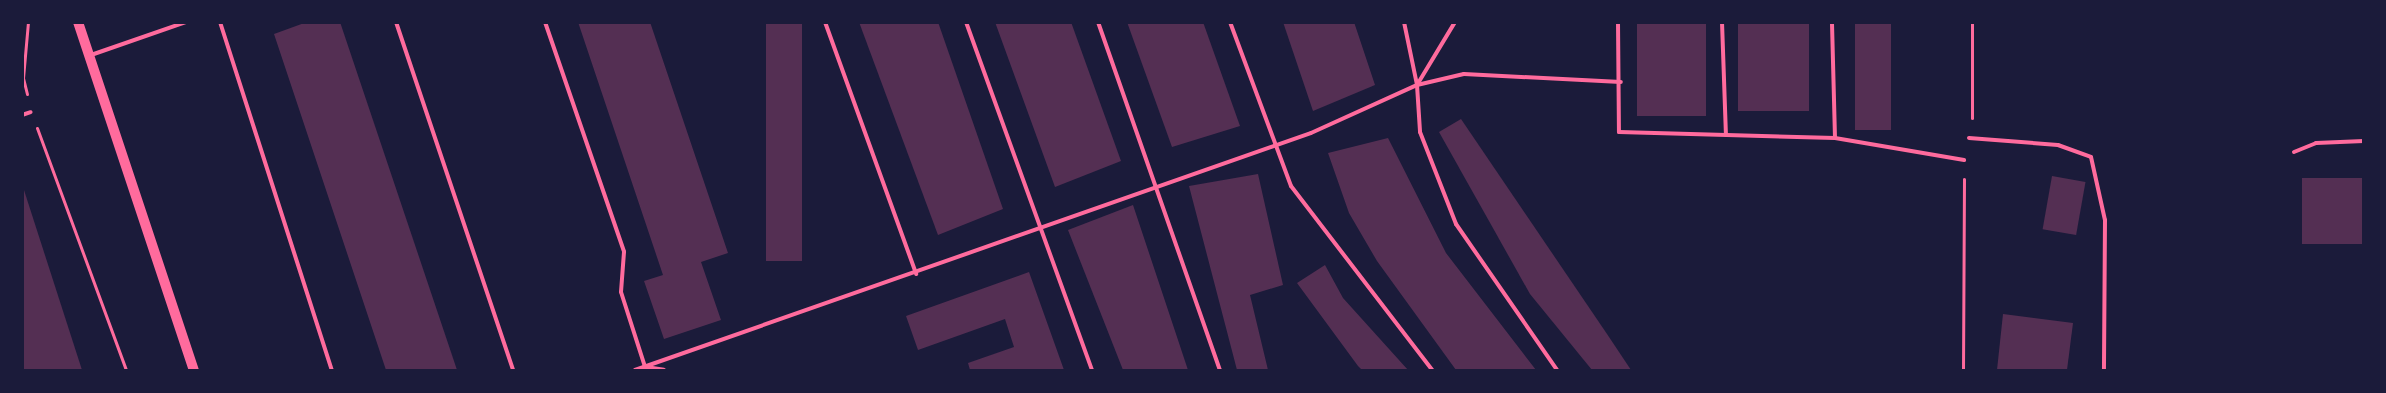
<!DOCTYPE html>
<style>
body{margin:0}
#map{position:relative;width:2386px;height:393px;overflow:hidden;background:#1b1b3a;font-family:Raleway,sans-serif}
div>[style]{position:absolute}
.building>*{inset:0;background:#542f53;transform-origin:0 0}
.path>*{height:3px;margin:-1.5px;padding:0 1.5px;transform-origin:1.5px;border-radius:1.5px;background:#ff6b9d}
.service>*{height:4px;margin:-2px;padding:0 2px;transform-origin:2px;border-radius:2px;background:#ff6b9d}
.secondary>*{height:10px;margin:-5px;padding:0 5px;transform-origin:5px;border-radius:5px;background:#ff6b9d}
span{translate:-50% -50%;white-space:nowrap;text-align:center;line-height:1.15;-webkit-text-stroke:4px #1b1b3a;paint-order:stroke}
.frame{position:absolute;inset:0;border:24px solid #1b1b3a;pointer-events:none}
</style>
<div id="map">
<div class="building">
<div style="clip-path:polygon(307px 22px,340px 22px,457px 370px,386px 370px,274px 34px)"></div>
<div style="clip-path:polygon(578px 22px,650px 22px,728px 253px,701px 262px,721px 320px,664px 339px,644px 281px,663px 275px)"></div>
<div style="left:766px;top:22px;width:36px;height:239px"></div>
<div style="clip-path:polygon(859px 22px,938px 22px,1003px 209px,938px 235px)"></div>
<div style="clip-path:polygon(995px 22px,1071px 22px,1121px 161px,1055px 187px)"></div>
<div style="clip-path:polygon(1127px 22px,1203px 22px,1240px 126px,1172px 147px)"></div>
<div style="clip-path:polygon(1283px 22px,1354px 22px,1375px 85px,1313px 111px)"></div>
<div style="left:1637px;top:22px;width:69px;height:94px"></div>
<div style="left:1738px;top:22px;width:71px;height:89px"></div>
<div style="left:1855px;top:22px;width:36px;height:108px"></div>
<div style="clip-path:polygon(1461px 119px,1607px 334px,1631px 370px,1592px 370px,1530px 294px,1439px 132px)"></div>
<div style="clip-path:polygon(1388px 138px,1446px 253px,1536px 370px,1456px 370px,1377px 261px,1349px 213px,1328px 153px)"></div>
<div style="clip-path:polygon(1258px 174px,1283px 285px,1250px 295px,1268px 370px,1237px 370px,1189px 186px)"></div>
<div style="left:2052px;top:176px;width:34px;height:54px;rotate:10deg"></div>
<div style="left:2364px;top:178px;width:66px;height:62px;rotate:90deg"></div>
<div style="clip-path:polygon(22px 187px,23px 187px,82px 370px,22px 370px)"></div>
<div style="clip-path:polygon(1133px 205px,1188px 370px,1123px 370px,1068px 230px)"></div>
<div style="clip-path:polygon(1325px 265px,1343px 298px,1408px 370px,1362px 370px,1358px 366px,1297px 283px)"></div>
<div style="clip-path:polygon(1029px 272px,1064px 370px,970px 370px,968px 363px,1014px 347px,1005px 319px,918px 350px,906px 316px)"></div>
<div style="clip-path:polygon(2003px 314px,2073px 323px,2067px 370px,1997px 370px)"></div>
</div>
<div class="path">
<div style="left:27px;top:94px;width:16px;rotate:-104deg"></div>
<div style="left:23px;top:78px;width:56px;rotate:-84.9deg"></div>
<div style="left:1972px;top:118px;width:96px;rotate:-90deg"></div>
<div style="left:37px;top:128px;width:258px;rotate:69.8deg"></div>
<div style="left:1963px;top:370px;width:191px;rotate:-89.7deg"></div>
</div>
<div class="service">
<div style="left:220px;top:22px;width:366px;rotate:72.2deg"></div>
<div style="left:396px;top:22px;width:367px;rotate:71.4deg"></div>
<div style="left:545px;top:22px;width:243px;rotate:71deg"></div>
<div style="left:624px;top:252px;width:40px;rotate:94.3deg"></div>
<div style="left:621px;top:292px;width:82px;rotate:72.2deg"></div>
<div style="left:825px;top:22px;width:268px;rotate:70.1deg"></div>
<div style="left:966px;top:22px;width:370px;rotate:70.1deg"></div>
<div style="left:1098px;top:22px;width:369px;rotate:70.7deg"></div>
<div style="left:1230px;top:22px;width:175px;rotate:69.6deg"></div>
<div style="left:1291px;top:186px;width:232px;rotate:52.5deg"></div>
<div style="left:1404px;top:22px;width:64px;rotate:78.3deg"></div>
<div style="left:1417px;top:85px;width:47px;rotate:86.3deg"></div>
<div style="left:1420px;top:132px;width:99px;rotate:68.6deg"></div>
<div style="left:1456px;top:224px;width:178px;rotate:55.3deg"></div>
<div style="left:1618px;top:22px;width:110px;rotate:89.5deg"></div>
<div style="left:1619px;top:132px;width:216px;rotate:1.6deg"></div>
<div style="left:1835px;top:138px;width:116px;rotate:-91.5deg"></div>
<div style="left:1722px;top:22px;width:113px;rotate:88deg"></div>
<div style="left:91px;top:55px;width:101px;rotate:-19.2deg"></div>
<div style="left:1417px;top:85px;width:74px;rotate:-58.9deg"></div>
<div style="left:22px;top:115px;width:9px;rotate:-18deg"></div>
<div style="left:1835px;top:138px;width:131px;rotate:9.7deg"></div>
<div style="left:1969px;top:138px;width:89px;rotate:4.5deg"></div>
<div style="left:2058px;top:145px;width:35px;rotate:20deg"></div>
<div style="left:2091px;top:157px;width:65px;rotate:77.5deg"></div>
<div style="left:2105px;top:220px;width:150px;rotate:90.4deg"></div>
<div style="left:2294px;top:152px;width:24px;rotate:-22deg"></div>
<div style="left:2316px;top:143px;width:48px;rotate:-2.4deg"></div>
<div style="left:646px;top:367px;width:18px;rotate:9deg"></div>
<div style="left:635px;top:370px;width:716px;rotate:-19.32deg"></div>
<div style="left:1311px;top:133px;width:116px;rotate:-24.4deg"></div>
<div style="left:1417px;top:85px;width:48px;rotate:-13.2deg"></div>
<div style="left:1464px;top:74px;width:157px;rotate:2.9deg"></div>
</div>
<div class="secondary">
<div style="left:78px;top:22px;width:367px;rotate:71.6deg"></div>
</div>
<div class="frame"></div>
</div>
